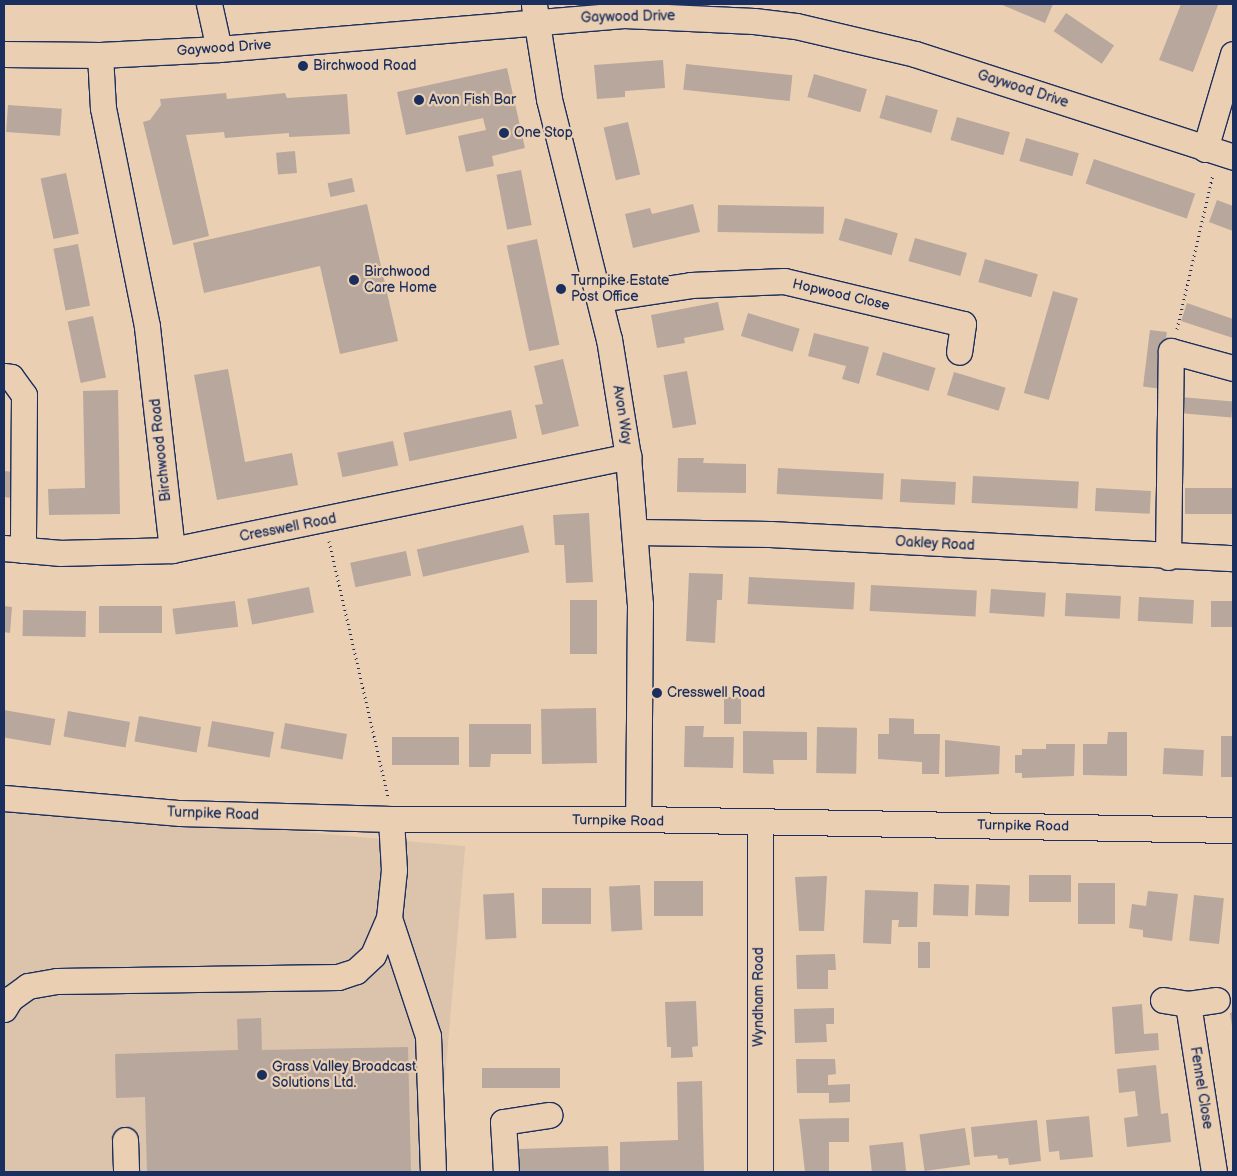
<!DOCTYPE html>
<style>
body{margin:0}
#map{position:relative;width:1237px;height:1176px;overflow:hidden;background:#ebcfb2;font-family:"Balsamiq Sans",sans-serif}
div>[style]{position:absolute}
.built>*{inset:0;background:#dbc3ac;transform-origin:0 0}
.building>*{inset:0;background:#b7a79d;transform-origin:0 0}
.path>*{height:3px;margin-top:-1.5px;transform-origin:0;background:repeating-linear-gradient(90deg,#1b2f5e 0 1px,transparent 0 5px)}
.roads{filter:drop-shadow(1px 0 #1b2f5e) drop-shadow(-1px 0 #1b2f5e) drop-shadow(0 1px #1b2f5e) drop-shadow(0 -1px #1b2f5e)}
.minor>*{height:25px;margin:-12.5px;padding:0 12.5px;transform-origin:12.5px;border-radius:12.5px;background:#ebcfb2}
.dots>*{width:14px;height:14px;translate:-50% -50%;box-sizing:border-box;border:2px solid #ebcfb2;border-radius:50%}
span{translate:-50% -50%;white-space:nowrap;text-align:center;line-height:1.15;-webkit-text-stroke:4.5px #ebcfb2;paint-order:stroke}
.street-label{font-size:14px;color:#1b2f5e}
.poi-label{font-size:14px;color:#1b2f5e}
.left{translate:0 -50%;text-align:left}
.frame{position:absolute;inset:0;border:5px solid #1b2f5e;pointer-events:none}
</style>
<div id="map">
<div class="built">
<div style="left:6px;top:806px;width:461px;height:366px;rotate:5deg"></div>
</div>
<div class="building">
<div style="clip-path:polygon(1000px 4px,1053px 4px,1045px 23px)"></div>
<div style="clip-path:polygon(1181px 4px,1218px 5px,1193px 72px,1159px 60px)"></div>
<div style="left:1066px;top:13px;width:58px;height:22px;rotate:34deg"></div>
<div style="clip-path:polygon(663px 60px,665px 88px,625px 91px,625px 97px,597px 99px,594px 65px)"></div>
<div style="left:686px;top:64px;width:107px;height:26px;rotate:6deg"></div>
<div style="clip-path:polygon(507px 68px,525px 148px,492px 156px,494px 166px,466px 172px,458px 136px,486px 130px,483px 118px,406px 135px,397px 92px)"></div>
<div style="left:814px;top:74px;width:55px;height:24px;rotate:16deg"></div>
<div style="clip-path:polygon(226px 93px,227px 99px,285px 93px,287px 98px,347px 94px,350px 134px,289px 137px,289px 133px,225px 138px,224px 132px,186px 135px,209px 236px,173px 245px,143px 122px,150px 120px,161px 105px,160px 99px)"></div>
<div style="left:886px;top:95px;width:54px;height:24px;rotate:16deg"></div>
<div style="left:8px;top:105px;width:54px;height:27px;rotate:4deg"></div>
<div style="left:957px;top:117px;width:55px;height:24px;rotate:16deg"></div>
<div style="left:628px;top:122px;width:54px;height:25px;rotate:77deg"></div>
<div style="left:1026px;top:138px;width:55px;height:24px;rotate:16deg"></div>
<div style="left:295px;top:151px;width:22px;height:19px;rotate:85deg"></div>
<div style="left:1094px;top:159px;width:107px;height:26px;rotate:19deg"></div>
<div style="left:521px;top:170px;width:56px;height:25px;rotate:79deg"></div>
<div style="left:66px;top:173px;width:62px;height:26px;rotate:78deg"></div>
<div style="left:352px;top:178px;width:14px;height:25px;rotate:78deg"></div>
<div style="clip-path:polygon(1217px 200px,1233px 206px,1233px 231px,1209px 222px)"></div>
<div style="clip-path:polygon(367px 204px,398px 341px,340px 354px,320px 266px,204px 293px,193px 243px)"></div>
<div style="clip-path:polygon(693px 204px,700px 232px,633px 248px,625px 214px,650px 208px,652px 214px)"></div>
<div style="left:718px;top:205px;width:106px;height:27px;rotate:1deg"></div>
<div style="left:845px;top:218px;width:55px;height:23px;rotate:16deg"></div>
<div style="left:915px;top:238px;width:54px;height:24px;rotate:16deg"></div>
<div style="left:537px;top:239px;width:108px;height:31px;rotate:78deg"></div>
<div style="left:78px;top:244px;width:63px;height:25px;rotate:79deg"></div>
<div style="left:985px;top:259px;width:55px;height:24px;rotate:16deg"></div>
<div style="left:1053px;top:291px;width:26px;height:106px;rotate:16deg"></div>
<div style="clip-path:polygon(718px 302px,724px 330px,684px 338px,685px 343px,657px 348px,651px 315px)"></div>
<div style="clip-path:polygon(1187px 303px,1233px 319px,1233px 338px,1181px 321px)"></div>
<div style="left:748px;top:313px;width:54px;height:24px;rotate:17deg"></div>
<div style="left:93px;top:316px;width:63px;height:26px;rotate:78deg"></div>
<div style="left:1150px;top:330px;width:17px;height:57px;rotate:7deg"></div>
<div style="clip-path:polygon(814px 333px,869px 347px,859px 384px,842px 379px,846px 366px,808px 356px)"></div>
<div style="left:883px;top:352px;width:55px;height:24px;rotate:17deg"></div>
<div style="clip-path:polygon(563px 359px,579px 426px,542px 435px,535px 405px,543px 404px,534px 366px)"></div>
<div style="clip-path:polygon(228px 369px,245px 462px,292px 453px,298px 485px,217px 500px,194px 375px)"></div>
<div style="left:687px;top:371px;width:54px;height:24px;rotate:80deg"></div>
<div style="left:954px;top:372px;width:54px;height:24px;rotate:17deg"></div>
<div style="clip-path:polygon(118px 390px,120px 514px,49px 515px,48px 489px,85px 488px,83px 391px)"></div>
<div style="left:1180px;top:397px;width:53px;height:16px;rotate:5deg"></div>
<div style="left:511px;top:410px;width:29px;height:110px;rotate:78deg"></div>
<div style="left:393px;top:441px;width:25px;height:57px;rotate:78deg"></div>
<div style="clip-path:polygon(678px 458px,704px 458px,703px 463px,746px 464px,746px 493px,677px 492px)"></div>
<div style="left:778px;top:468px;width:106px;height:26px;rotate:3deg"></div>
<div style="clip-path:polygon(4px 471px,14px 472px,12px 498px,4px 497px)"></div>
<div style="left:973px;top:476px;width:106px;height:27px;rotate:3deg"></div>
<div style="left:901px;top:479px;width:55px;height:23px;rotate:3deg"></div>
<div style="left:1096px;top:488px;width:55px;height:23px;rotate:3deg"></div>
<div style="left:1185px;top:488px;width:48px;height:26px"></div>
<div style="clip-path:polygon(589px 513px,593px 582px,566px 583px,564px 545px,555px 545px,553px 515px)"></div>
<div style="left:523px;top:525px;width:28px;height:109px;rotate:77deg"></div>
<div style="left:406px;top:551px;width:25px;height:57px;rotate:78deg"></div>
<div style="clip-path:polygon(689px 573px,723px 574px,722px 600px,717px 600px,715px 643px,686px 641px)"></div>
<div style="left:749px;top:577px;width:106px;height:27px;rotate:3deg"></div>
<div style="left:871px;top:585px;width:106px;height:26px;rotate:3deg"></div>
<div style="left:309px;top:587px;width:26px;height:63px;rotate:79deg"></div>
<div style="left:991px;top:589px;width:55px;height:24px;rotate:4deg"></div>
<div style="left:1066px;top:593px;width:55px;height:23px;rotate:3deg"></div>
<div style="left:1139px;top:597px;width:55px;height:24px;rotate:3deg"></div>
<div style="left:570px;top:600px;width:27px;height:54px"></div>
<div style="left:235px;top:601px;width:26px;height:63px;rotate:83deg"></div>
<div style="left:1233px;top:601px;width:26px;height:22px;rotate:90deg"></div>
<div style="clip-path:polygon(4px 606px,12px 607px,10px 633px,4px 632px)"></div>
<div style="left:99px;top:606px;width:63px;height:27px"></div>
<div style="left:23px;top:610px;width:63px;height:26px;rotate:1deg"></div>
<div style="left:724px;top:697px;width:17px;height:27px"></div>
<div style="left:596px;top:708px;width:55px;height:55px;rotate:89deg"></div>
<div style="left:4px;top:710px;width:52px;height:27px;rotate:10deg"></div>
<div style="left:68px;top:711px;width:63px;height:26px;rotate:10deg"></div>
<div style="left:139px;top:716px;width:63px;height:26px;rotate:10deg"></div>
<div style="clip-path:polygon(889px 718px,914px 719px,914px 734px,940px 734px,939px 774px,922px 774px,922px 762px,878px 759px,878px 734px,889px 734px)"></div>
<div style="left:212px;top:721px;width:63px;height:26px;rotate:10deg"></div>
<div style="left:285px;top:723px;width:63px;height:26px;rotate:10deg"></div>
<div style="clip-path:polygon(469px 724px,531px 724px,531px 754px,491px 754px,490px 767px,469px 767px)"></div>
<div style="clip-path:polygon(685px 726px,704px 726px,703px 737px,734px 737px,733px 768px,684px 767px)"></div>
<div style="left:817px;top:727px;width:40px;height:46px;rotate:1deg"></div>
<div style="clip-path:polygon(743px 731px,807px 732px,807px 760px,773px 760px,774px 774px,743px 773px)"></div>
<div style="clip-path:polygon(1108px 732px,1127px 732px,1127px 776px,1083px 775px,1083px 744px,1107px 744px)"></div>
<div style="left:1221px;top:736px;width:12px;height:41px"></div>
<div style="left:392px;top:737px;width:67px;height:28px"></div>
<div style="clip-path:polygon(945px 740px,1000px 746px,999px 774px,945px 777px)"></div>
<div style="clip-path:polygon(1046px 744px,1075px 744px,1074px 776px,1022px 778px,1022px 773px,1015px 773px,1015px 755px,1022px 755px,1022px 749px,1046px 749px)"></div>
<div style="left:1164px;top:748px;width:40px;height:26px;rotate:3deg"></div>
<div style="left:1029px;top:875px;width:42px;height:27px"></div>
<div style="clip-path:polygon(827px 876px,824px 931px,799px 931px,795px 877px)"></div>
<div style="left:654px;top:881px;width:49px;height:35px"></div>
<div style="left:1078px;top:883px;width:37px;height:41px"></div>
<div style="left:934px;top:884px;width:35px;height:31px;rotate:2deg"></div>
<div style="left:976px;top:884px;width:34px;height:31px;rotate:2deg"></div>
<div style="left:640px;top:885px;width:45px;height:31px;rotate:87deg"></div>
<div style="left:542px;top:888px;width:49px;height:36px"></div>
<div style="clip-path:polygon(865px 890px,918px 892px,917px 927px,898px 927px,899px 920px,892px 920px,891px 944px,863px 943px)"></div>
<div style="clip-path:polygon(1148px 891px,1178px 894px,1172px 941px,1143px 937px,1143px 930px,1129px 928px,1132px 904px,1146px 906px)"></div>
<div style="left:514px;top:893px;width:45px;height:31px;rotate:87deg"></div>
<div style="left:1194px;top:895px;width:30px;height:46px;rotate:6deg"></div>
<div style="left:918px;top:942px;width:12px;height:26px"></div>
<div style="clip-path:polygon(835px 954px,836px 970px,828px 970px,828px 989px,797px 989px,796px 955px)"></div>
<div style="clip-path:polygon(696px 1001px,698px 1046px,692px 1047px,693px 1057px,671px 1058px,671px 1047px,667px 1047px,665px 1002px)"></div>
<div style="clip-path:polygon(1142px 1004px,1144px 1034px,1158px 1033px,1159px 1050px,1115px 1054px,1112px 1007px)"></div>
<div style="clip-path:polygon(834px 1008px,834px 1024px,826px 1024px,827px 1042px,795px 1043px,794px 1009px)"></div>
<div style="clip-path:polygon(1233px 1012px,1233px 1026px,1232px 1026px,1230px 1013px)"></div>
<div style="clip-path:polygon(261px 1018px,262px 1050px,408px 1047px,411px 1172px,147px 1172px,145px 1097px,116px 1098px,115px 1054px,238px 1050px,237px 1019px)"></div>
<div style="clip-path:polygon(796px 1059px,835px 1059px,836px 1074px,828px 1075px,828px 1085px,850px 1084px,850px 1102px,829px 1103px,829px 1093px,797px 1093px)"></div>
<div style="clip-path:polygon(1156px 1065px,1161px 1114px,1168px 1113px,1171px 1142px,1127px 1147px,1124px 1118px,1138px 1116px,1135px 1091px,1119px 1093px,1117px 1069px)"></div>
<div style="left:560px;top:1068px;width:20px;height:78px;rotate:90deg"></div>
<div style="clip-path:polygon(702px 1081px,704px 1172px,620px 1172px,620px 1142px,678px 1140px,677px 1082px)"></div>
<div style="clip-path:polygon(1089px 1116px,1093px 1157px,1060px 1160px,1059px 1151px,1049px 1152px,1046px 1120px)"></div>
<div style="clip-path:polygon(849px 1118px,849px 1142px,829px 1142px,829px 1172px,805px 1172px,799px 1119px)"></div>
<div style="clip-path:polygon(1037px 1120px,1041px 1161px,1009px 1165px,1008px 1158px,998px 1159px,997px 1155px,974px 1157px,971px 1127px)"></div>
<div style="left:965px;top:1128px;width:37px;height:46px;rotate:82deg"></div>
<div style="left:903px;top:1142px;width:29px;height:34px;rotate:84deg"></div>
<div style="left:608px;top:1146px;width:26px;height:96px;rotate:88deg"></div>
</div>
<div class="path">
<div style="left:1177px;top:329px;width:159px;rotate:-76.9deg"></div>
<div style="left:329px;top:541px;width:262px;rotate:77deg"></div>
</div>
<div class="roads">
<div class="minor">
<div style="left:209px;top:4px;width:46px;rotate:77.5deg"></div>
<div style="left:534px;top:5px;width:95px;rotate:80.9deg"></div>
<div style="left:549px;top:99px;width:247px;rotate:76deg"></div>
<div style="left:609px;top:339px;width:119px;rotate:80.8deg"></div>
<div style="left:628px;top:456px;width:148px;rotate:85.4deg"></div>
<div style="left:640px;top:604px;width:215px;rotate:90.5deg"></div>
<div style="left:4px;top:54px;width:96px;rotate:0.6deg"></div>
<div style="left:100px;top:55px;width:119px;rotate:-2.9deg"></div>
<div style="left:219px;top:49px;width:406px;rotate:-4.8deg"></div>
<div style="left:624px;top:15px;width:130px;rotate:2.6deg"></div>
<div style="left:754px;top:21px;width:42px;rotate:6.8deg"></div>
<div style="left:796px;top:26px;width:122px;rotate:13.2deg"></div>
<div style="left:915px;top:54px;width:334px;rotate:17.9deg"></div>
<div style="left:100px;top:55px;width:53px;rotate:86.8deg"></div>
<div style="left:103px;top:108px;width:223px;rotate:78.6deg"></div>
<div style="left:147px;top:327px;width:224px;rotate:83.6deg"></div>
<div style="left:1205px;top:149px;width:99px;rotate:-73.6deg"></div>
<div style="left:600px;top:299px;width:92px;rotate:-8.7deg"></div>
<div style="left:691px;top:285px;width:93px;rotate:-2.5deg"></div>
<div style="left:784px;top:281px;width:184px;rotate:13.5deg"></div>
<div style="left:963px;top:324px;width:28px;rotate:98deg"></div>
<div style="left:4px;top:376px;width:7px;rotate:8deg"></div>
<div style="left:11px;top:377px;width:22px;rotate:54deg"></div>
<div style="left:24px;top:395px;width:155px;rotate:90.4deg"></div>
<div style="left:637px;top:532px;width:133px;rotate:0.9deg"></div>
<div style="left:770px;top:534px;width:464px;rotate:3deg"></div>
<div style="left:4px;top:548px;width:57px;rotate:5deg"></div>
<div style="left:61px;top:553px;width:111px;rotate:-1.5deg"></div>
<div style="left:172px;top:550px;width:466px;rotate:-11.6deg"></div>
<div style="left:1168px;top:557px;width:206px;rotate:-89.2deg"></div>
<div style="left:1171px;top:351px;width:64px;rotate:15.3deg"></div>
<div style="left:4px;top:798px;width:177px;rotate:4.9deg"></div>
<div style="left:180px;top:813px;width:211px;rotate:1.6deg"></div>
<div style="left:391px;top:819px;width:247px"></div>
<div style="left:638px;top:819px;width:595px;rotate:1.06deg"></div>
<div style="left:760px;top:821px;width:351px;rotate:90deg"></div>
<div style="left:389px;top:918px;width:124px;rotate:71.7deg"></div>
<div style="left:428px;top:1036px;width:136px;rotate:87.9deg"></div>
<div style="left:1163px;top:1000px;width:25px;rotate:9deg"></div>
<div style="left:1188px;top:1004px;width:29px;rotate:-8deg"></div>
<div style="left:1188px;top:1004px;width:170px;rotate:81.2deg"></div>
<div style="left:4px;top:1009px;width:12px;rotate:-59deg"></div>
<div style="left:10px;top:999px;width:22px;rotate:-36deg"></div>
<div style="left:28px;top:986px;width:29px;rotate:-10deg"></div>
<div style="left:57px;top:981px;width:281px;rotate:-0.8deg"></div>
<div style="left:338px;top:977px;width:19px;rotate:-18deg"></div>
<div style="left:356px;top:971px;width:23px;rotate:-43deg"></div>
<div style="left:373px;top:955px;width:40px;rotate:-66.6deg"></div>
<div style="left:389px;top:918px;width:48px;rotate:-84.1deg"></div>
<div style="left:394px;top:870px;width:51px;rotate:-93.4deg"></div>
<div style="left:125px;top:1140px;width:32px;rotate:88deg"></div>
<div style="left:506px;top:1172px;width:50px;rotate:-93.4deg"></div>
<div style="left:503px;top:1122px;width:47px;rotate:-8.7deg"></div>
</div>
</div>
<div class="dots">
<div style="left:303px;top:66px;background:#1b2f5e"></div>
<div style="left:419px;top:100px;background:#1b2f5e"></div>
<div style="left:504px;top:133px;background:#1b2f5e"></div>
<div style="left:354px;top:280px;background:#1b2f5e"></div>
<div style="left:561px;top:289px;background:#1b2f5e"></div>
<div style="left:657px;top:693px;background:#1b2f5e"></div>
<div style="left:262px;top:1075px;background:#1b2f5e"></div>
</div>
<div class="street-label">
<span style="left:628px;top:17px;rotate:-1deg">Gaywood Drive</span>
<span style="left:224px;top:48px;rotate:-4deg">Gaywood Drive</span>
<span style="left:1023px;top:89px;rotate:18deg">Gaywood Drive</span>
<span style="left:841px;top:295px;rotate:13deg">Hopwood Close</span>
<span style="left:622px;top:415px;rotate:81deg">Avon Way</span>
<span style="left:161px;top:450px;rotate:-96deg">Birchwood Road</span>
<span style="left:288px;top:528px;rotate:-11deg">Cresswell Road</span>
<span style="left:935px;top:544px;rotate:3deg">Oakley Road</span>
<span style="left:213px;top:814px;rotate:2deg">Turnpike Road</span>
<span style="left:618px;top:821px;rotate:1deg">Turnpike Road</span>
<span style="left:1023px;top:826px;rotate:1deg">Turnpike Road</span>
<span style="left:759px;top:997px;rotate:-90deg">Wyndham Road</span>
<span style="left:1201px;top:1088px;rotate:81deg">Fennel Close</span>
</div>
<div class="poi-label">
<span class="left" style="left:313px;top:66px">Birchwood Road</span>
<span class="left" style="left:429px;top:100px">Avon Fish Bar</span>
<span class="left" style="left:514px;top:133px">One Stop</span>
<span class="left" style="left:364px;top:280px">Birchwood<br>Care Home</span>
<span class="left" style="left:571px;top:289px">Turnpike Estate<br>Post Office</span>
<span class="left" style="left:667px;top:693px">Cresswell Road</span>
<span class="left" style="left:272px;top:1075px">Grass Valley Broadcast<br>Solutions Ltd.</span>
</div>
<div class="frame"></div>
</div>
